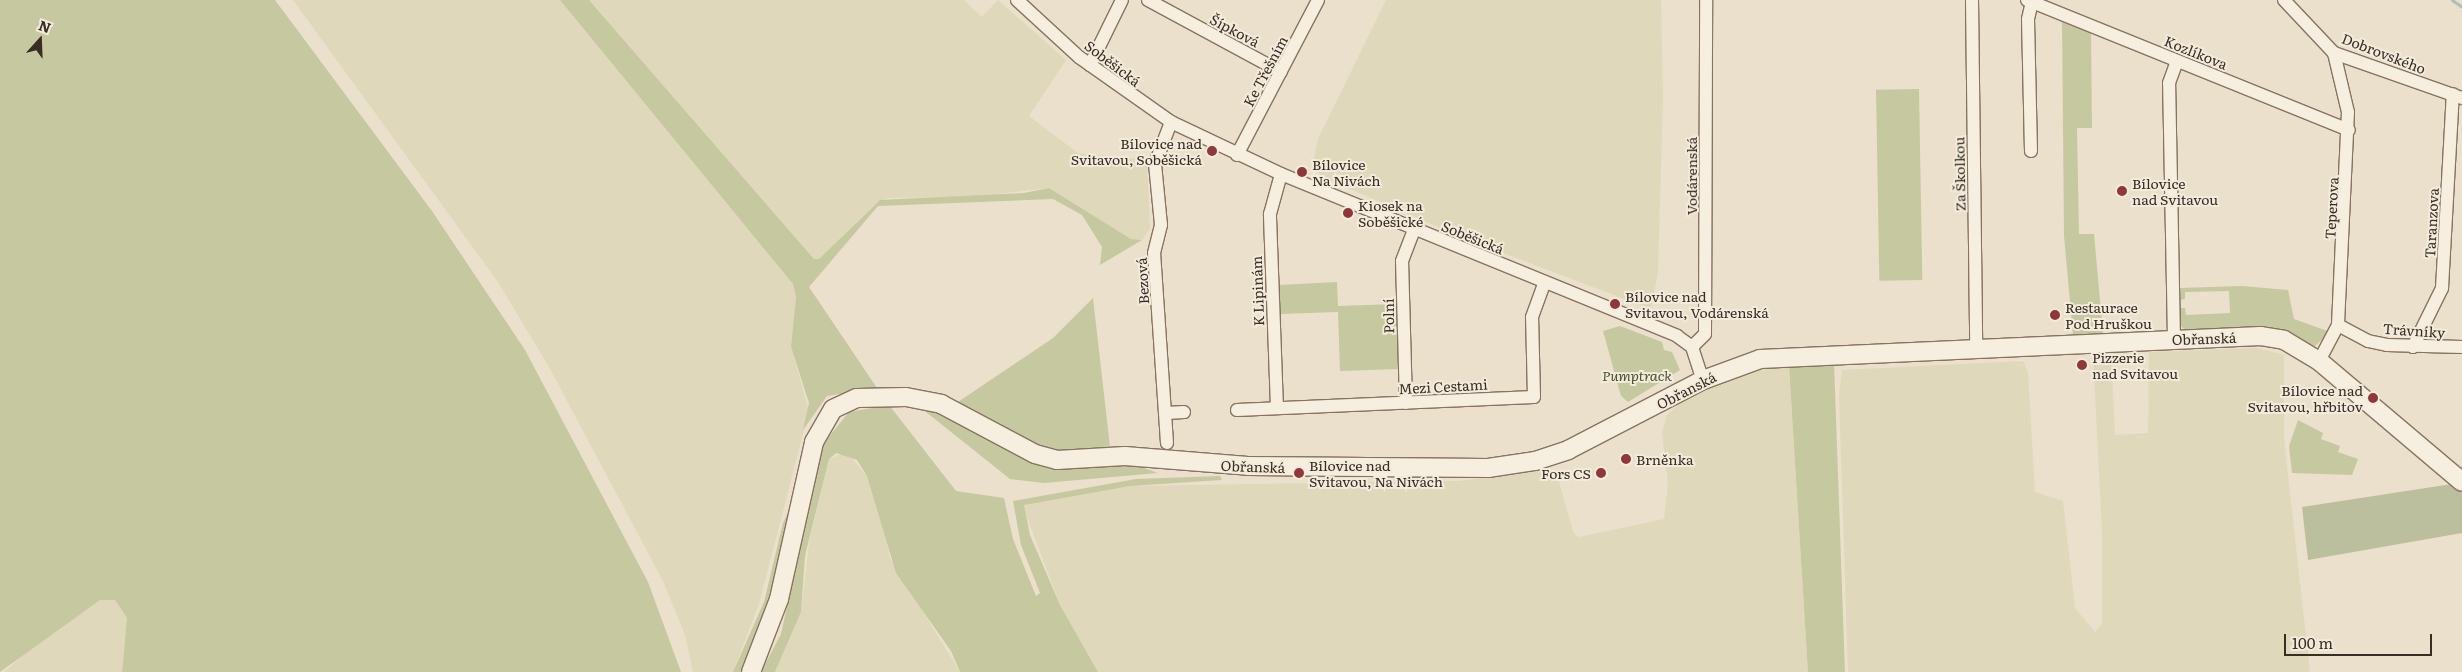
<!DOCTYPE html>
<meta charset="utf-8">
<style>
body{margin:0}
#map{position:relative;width:2462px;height:672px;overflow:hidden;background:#ebe0cc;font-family:Literata,serif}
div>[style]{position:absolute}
.farmland>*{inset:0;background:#e0d8ba}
.green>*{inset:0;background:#c6c8a0;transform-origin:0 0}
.cemetery>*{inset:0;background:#bcbf9e}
.stream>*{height:3px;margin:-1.5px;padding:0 1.5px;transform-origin:1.5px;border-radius:1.5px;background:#abc0b9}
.roads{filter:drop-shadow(1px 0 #877361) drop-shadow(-1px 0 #877361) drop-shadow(0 1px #877361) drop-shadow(0 -1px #877361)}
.street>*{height:12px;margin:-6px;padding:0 6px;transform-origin:6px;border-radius:6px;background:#f6eede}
.secondary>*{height:18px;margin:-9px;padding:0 9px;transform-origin:9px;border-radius:9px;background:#f6eede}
.dots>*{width:14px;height:14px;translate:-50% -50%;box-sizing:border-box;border:2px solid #f3ebdb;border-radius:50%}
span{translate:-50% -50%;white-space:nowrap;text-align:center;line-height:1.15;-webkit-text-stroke:4px #f3ebdb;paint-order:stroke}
.street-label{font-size:14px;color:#392c23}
.poi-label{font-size:14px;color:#392c23}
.right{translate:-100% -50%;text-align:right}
.left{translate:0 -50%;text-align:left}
.park-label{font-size:14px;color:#4b532c;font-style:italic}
.north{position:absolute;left:15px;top:15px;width:50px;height:50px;-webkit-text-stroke:4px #f3ebdb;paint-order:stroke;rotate:20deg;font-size:14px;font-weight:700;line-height:20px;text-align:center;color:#392c23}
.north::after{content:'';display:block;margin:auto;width:18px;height:22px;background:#392c23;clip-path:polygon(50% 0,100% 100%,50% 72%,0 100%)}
.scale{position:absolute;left:2284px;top:634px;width:148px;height:22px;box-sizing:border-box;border:2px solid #392c23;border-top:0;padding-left:6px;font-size:15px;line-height:18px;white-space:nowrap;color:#392c23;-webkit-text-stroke:4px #f3ebdb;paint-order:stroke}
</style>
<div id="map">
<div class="farmland">
<div style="clip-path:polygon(293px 0,560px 0,793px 284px,796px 297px,791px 347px,809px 411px,759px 604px,733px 672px,693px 672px,685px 635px,663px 581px,549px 367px,498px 282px)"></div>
<div style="clip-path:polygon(589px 0,964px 0,982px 17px,998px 0,1066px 60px,1029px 116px,1078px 153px,1147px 160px,1150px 229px,1142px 240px,1131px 239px,1049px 188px,967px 197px,888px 198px,877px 202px,819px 259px,814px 259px)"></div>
<div style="clip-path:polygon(1386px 0,1661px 0,1663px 97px,1658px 272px,1651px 309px,1466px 239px,1320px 176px,1314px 158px,1318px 139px)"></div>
<div style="clip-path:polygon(2257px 348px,2284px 355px,2284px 439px,2310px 672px,1848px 672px,1839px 396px,1842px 370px,2023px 361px,2028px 373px,2035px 492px,2063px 501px,2075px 608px,2095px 632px,2102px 624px,2102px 531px,2093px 356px,2111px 355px,2115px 435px,2148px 433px,2149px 352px)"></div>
<div style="clip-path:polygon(1789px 364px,1808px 672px,1098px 672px,1060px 605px,1025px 512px,1024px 505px,1055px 496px,1130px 486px,1459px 481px,1540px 470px,1559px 482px,1574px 534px,1579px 537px,1664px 519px,1668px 483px,1662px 433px,1667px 415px,1681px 402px,1735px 376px)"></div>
<div style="clip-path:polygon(846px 452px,867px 476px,880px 508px,890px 558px,960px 672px,775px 672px,801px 612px,809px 543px,829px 459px)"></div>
<div style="clip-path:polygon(100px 600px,115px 600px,127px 618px,122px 672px,4px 672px,46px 635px)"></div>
</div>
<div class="green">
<div style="clip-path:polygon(0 0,275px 0,432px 211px,525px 350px,648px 582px,681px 672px,122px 672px,127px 618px,115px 600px,100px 600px,0 672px)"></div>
<div style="clip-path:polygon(560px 0,589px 0,814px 259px,819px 259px,880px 200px,1024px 193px,1049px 188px,1131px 239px,1142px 240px,1100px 265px,1102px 247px,1082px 215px,1053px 199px,878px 206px,809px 287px,877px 388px,827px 396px,803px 430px,809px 403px,791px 347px,796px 297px,793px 284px)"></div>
<div style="clip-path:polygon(2062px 19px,2091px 31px,2092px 128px,2077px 128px,2079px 234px,2094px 234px,2103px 333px,2073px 335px,2064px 236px)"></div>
<div style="left:1919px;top:89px;width:191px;height:43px;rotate:89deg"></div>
<div style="clip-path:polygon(1337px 282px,1338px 306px,1397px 304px,1399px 369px,1340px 371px,1338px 312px,1279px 314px,1278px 285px)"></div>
<div style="clip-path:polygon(2242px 286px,2288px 290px,2294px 319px,2330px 332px,2314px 347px,2289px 333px,2185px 330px,2181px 326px,2179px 308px,2185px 308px,2186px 315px,2230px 313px,2229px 291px,2185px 292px,2185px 299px,2180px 300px,2180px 288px)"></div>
<div style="clip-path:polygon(1093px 298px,1110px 447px,1053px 452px,958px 402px,1053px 338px)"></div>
<div style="clip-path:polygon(1620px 326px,1662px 342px,1664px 350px,1672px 352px,1680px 370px,1628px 402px,1621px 396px,1603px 331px)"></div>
<div style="clip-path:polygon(1834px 362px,1845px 672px,1808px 672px,1789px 365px)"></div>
<div style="clip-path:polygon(889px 405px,956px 491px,1004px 498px,1013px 539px,1036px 596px,1040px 593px,1021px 545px,1013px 501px,1136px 479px,1220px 476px,1222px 480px,1130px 486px,1024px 505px,1030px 535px,1060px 605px,1098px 672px,960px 672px,951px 651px,896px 573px,867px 476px,857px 460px,836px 453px,829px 459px,805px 556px,801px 612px,775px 672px,761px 672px,781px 634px,823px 444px,849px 412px)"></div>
<div style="clip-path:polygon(921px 408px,947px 414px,1052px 468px,1130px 463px,1158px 473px,1044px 483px,1010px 479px)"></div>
<div style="clip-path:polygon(2298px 420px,2323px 433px,2321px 439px,2340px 446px,2338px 452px,2358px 459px,2352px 475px,2292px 473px,2289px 446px)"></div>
<div style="clip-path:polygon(794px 499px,768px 617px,744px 672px,733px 672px,764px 602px,783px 523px)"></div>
</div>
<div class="cemetery">
<div style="clip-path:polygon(2452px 484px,2462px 493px,2462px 533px,2308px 560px,2302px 507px)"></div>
</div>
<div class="stream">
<div style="left:2452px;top:0;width:12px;rotate:35deg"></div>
</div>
<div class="roads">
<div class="street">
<div style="left:1017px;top:0;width:84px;rotate:42.6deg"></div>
<div style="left:1079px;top:57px;width:113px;rotate:35.2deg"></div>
<div style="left:1171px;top:122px;width:122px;rotate:25.3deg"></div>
<div style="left:1281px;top:174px;width:428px;rotate:22.2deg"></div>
<div style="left:1677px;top:336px;width:19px;rotate:36deg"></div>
<div style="left:1692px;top:347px;width:35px;rotate:72deg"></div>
<div style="left:1148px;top:0;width:151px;rotate:28.4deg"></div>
<div style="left:1972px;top:0;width:347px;rotate:89.3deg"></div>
<div style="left:2027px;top:0;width:347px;rotate:22deg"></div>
<div style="left:2284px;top:0;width:73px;rotate:46.7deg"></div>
<div style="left:2334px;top:53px;width:61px;rotate:76.7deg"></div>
<div style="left:2348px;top:112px;width:213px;rotate:92.7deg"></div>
<div style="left:2338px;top:325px;width:41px;rotate:117.8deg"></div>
<div style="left:2334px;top:53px;width:136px;rotate:19.4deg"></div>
<div style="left:1090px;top:65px;width:72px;rotate:-63.8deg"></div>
<div style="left:2031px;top:151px;width:132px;rotate:-91.3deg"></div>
<div style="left:2028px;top:19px;width:17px;rotate:-77deg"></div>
<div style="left:1237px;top:155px;width:175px;rotate:-62.4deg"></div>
<div style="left:2338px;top:325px;width:34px;rotate:28deg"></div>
<div style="left:2368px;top:341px;width:19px;rotate:12deg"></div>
<div style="left:2387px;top:345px;width:75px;rotate:1.5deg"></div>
<div style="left:2174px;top:339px;width:256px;rotate:-91.1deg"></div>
<div style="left:2169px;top:83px;width:23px;rotate:-70deg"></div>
<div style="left:1692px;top:347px;width:18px;rotate:-45deg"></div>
<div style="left:1705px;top:334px;width:334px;rotate:-89.8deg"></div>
<div style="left:2413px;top:347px;width:66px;rotate:-63.8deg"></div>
<div style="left:2442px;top:288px;width:194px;rotate:-86.8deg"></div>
<div style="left:1406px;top:403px;width:142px;rotate:-91.6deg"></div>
<div style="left:1402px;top:261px;width:33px;rotate:-69deg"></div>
<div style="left:1277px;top:408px;width:194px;rotate:-92.1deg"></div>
<div style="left:1270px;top:214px;width:41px;rotate:-74.6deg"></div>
<div style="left:1237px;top:410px;width:297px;rotate:-2.5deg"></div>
<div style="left:1534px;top:397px;width:80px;rotate:-91.4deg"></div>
<div style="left:1532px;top:317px;width:37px;rotate:-70deg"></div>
<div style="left:1167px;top:413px;width:17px;rotate:-3deg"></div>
<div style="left:1167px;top:443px;width:190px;rotate:-93.9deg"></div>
<div style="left:1154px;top:253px;width:29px;rotate:-76deg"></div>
<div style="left:1161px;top:225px;width:61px;rotate:-95.6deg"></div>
<div style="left:1155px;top:164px;width:45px;rotate:-69.1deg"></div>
</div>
<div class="secondary">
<div style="left:751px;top:672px;width:78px;rotate:-69deg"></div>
<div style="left:779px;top:599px;width:161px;rotate:-77.4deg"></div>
<div style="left:814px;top:442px;width:38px;rotate:-60deg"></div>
<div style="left:833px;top:409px;width:26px;rotate:-25deg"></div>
<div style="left:857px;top:398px;width:49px;rotate:-1.2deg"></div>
<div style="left:906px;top:397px;width:36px;rotate:11deg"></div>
<div style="left:941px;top:404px;width:106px;rotate:28deg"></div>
<div style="left:1035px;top:454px;width:23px;rotate:15deg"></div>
<div style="left:1057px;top:460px;width:68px;rotate:-3.4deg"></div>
<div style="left:1125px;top:456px;width:123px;rotate:4.6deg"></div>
<div style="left:1248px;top:466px;width:240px;rotate:0.5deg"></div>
<div style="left:1488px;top:468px;width:48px;rotate:-8.5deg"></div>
<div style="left:1535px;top:461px;width:35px;rotate:-18deg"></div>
<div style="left:1568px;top:450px;width:152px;rotate:-27.4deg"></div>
<div style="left:1703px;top:380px;width:61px;rotate:-20.2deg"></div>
<div style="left:1760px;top:359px;width:501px;rotate:-2.63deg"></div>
<div style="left:2260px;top:336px;width:24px;rotate:9deg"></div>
<div style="left:2284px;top:340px;width:41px;rotate:31deg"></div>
<div style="left:2319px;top:361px;width:187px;rotate:40.2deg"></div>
</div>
</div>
<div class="dots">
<div style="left:1212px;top:151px;background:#90373c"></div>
<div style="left:1302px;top:172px;background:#90373c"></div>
<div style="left:2122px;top:191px;background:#90373c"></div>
<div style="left:1348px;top:213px;background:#90373c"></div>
<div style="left:1615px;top:304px;background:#90373c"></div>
<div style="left:2055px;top:315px;background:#90373c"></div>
<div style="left:2082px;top:365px;background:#90373c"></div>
<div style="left:2373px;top:398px;background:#90373c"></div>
<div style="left:1626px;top:459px;background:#90373c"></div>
<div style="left:1299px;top:473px;background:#90373c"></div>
<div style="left:1601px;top:473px;background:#90373c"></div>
</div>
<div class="street-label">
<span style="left:1235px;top:30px;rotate:28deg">Šípková</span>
<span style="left:2196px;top:52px;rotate:22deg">Kozlíkova</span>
<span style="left:2384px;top:53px;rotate:21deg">Dobrovského</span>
<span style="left:1113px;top:63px;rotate:37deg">Soběšická</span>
<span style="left:1265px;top:71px;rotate:-62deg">Ke Třešním</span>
<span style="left:1959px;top:174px;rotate:-91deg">Za Školkou</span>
<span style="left:1691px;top:176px;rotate:-90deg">Vodárenská</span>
<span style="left:2331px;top:208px;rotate:-87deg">Teperova</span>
<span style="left:2431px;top:223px;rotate:-87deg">Taranzova</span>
<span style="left:1473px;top:237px;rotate:22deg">Soběšická</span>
<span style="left:1142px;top:281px;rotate:-93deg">Bezová</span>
<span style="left:1257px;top:291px;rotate:-92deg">K Lipinám</span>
<span style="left:1388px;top:316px;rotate:-91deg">Polní</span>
<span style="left:2414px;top:330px;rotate:4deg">Trávníky</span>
<span style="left:2204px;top:338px;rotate:-2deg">Obřanská</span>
<span style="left:1443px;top:386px;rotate:-3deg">Mezi Cestami</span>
<span style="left:1686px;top:390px;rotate:-27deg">Obřanská</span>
<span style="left:1253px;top:466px;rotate:2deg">Obřanská</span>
</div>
<div class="poi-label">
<span class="right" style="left:1202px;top:151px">Bílovice nad<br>Svitavou, Soběšická</span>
<span class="left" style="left:1312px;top:172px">Bílovice<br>Na Nivách</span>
<span class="left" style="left:2132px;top:191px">Bílovice<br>nad Svitavou</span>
<span class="left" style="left:1358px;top:213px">Kiosek na<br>Soběšické</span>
<span class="left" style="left:1625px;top:304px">Bílovice nad<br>Svitavou, Vodárenská</span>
<span class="left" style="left:2065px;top:315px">Restaurace<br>Pod Hruškou</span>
<span class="left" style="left:2092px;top:365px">Pizzerie<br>nad Svitavou</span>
<span class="right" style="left:2363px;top:398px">Bílovice nad<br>Svitavou, hřbitov</span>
<span class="left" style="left:1636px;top:459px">Brněnka</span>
<span class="left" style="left:1309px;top:473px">Bílovice nad<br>Svitavou, Na Nivách</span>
<span class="right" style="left:1591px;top:473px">Fors CS</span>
</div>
<div class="park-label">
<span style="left:1637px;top:375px">Pumptrack</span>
</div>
<div class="north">N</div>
<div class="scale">100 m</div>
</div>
